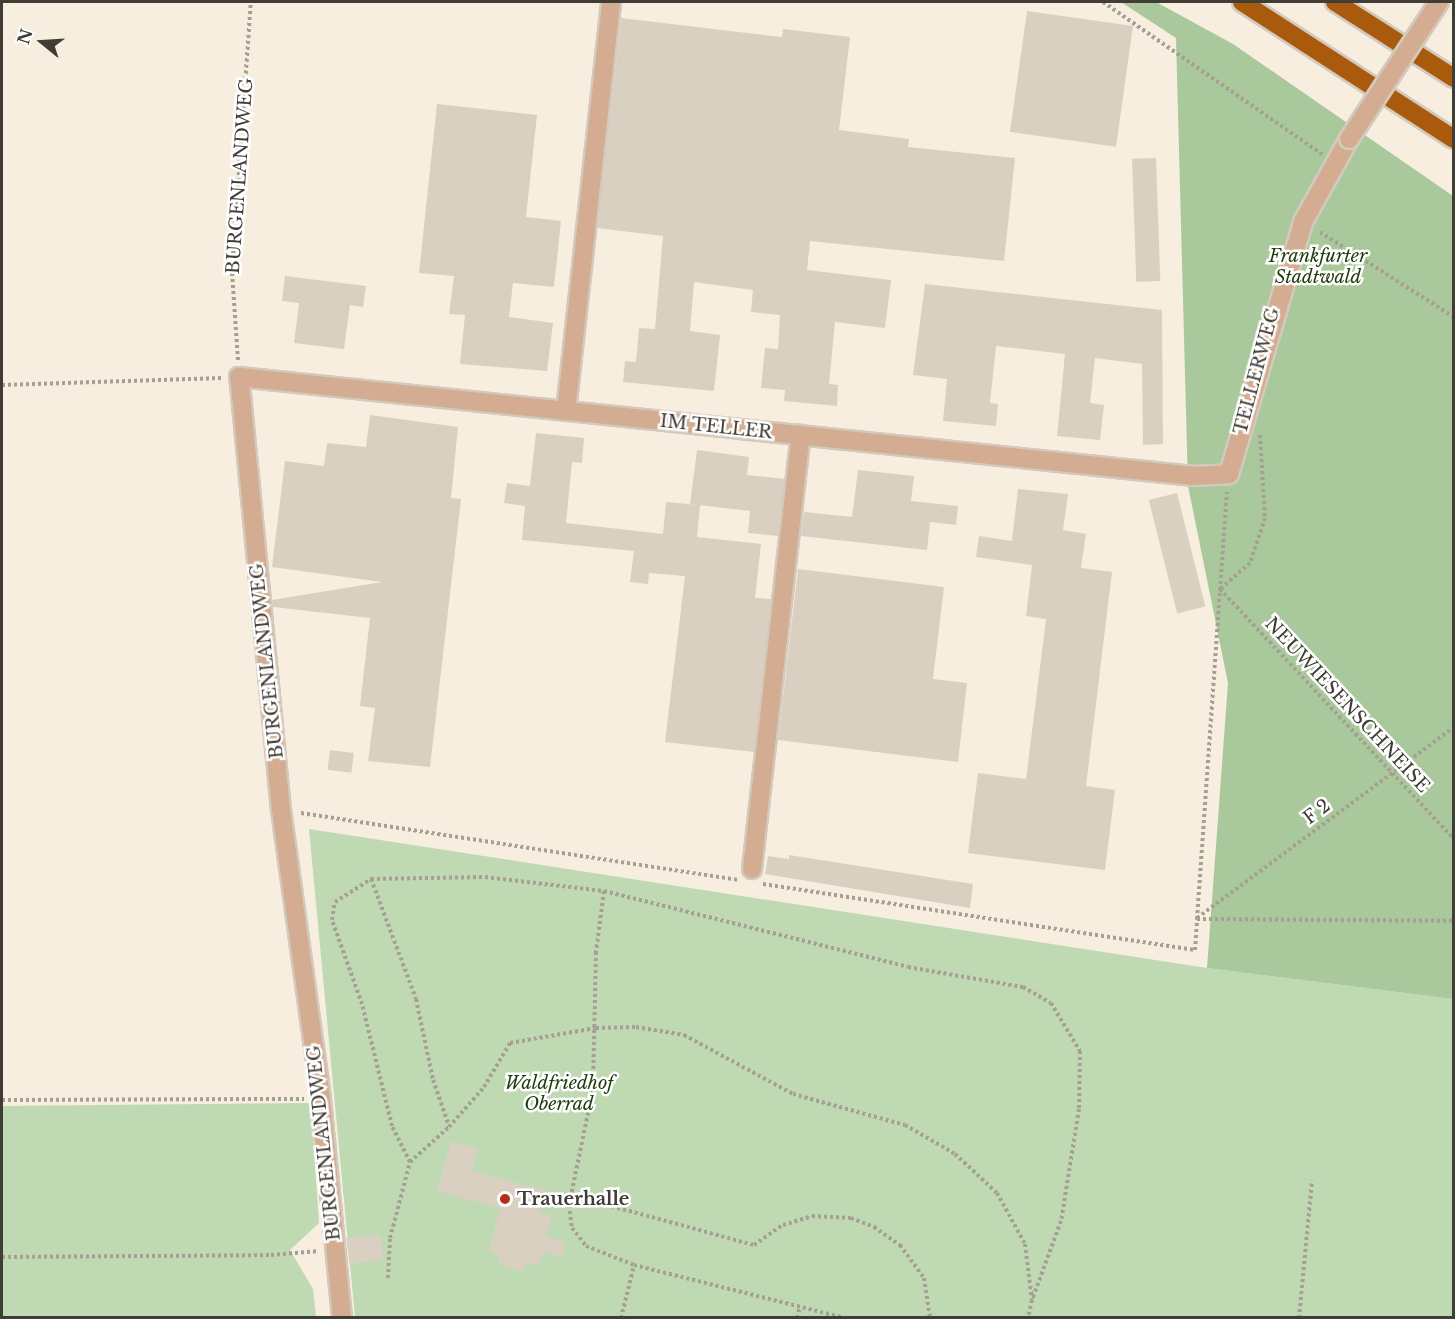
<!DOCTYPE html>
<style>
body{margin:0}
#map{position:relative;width:1455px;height:1319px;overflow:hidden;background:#f7eedf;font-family:"Libre Baskerville",serif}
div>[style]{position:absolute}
.green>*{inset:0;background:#bfd9b3}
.forest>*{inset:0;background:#a9c89b}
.building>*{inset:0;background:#d9d0c1;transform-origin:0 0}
.path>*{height:4px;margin-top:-2px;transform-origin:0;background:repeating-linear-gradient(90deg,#a69f94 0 3px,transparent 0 6px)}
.roads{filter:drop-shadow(2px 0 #d2cabd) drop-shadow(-2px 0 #d2cabd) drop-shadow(0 2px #d2cabd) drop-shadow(0 -2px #d2cabd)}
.minor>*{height:18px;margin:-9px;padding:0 9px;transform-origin:9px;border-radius:9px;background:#d3ac91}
.highway>*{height:18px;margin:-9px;padding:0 9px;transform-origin:9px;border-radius:9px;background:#aa5a0d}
.bridges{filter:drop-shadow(2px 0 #d2cabd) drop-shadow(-2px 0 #d2cabd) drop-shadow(0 2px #d2cabd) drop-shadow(0 -2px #d2cabd)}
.minor-bridge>*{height:18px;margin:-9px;padding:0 9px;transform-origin:9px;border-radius:9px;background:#d3ac91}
.dots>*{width:16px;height:16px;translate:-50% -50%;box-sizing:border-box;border:3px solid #fff;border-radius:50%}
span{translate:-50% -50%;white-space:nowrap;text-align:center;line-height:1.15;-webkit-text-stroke:5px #fff;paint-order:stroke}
.street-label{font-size:18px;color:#403c36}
.park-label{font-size:18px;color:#1d3b0c;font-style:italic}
.poi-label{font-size:18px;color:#403c36;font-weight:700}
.left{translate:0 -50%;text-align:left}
.frame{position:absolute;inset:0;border:3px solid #403c36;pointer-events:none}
.north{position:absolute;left:12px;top:12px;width:60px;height:60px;-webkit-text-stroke:4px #fff;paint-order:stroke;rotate:288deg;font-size:16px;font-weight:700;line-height:24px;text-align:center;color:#403c36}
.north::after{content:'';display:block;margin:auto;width:21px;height:27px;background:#403c36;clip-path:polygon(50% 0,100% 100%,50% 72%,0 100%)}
</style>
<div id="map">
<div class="green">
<div style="clip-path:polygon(309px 829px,1207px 968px,1453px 999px,1453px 1317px,355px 1317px)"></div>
<div style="clip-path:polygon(311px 1103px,319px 1223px,290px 1250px,313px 1289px,316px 1317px,2px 1317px,2px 1106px)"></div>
</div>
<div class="forest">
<div style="clip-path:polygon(1121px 2px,1156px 2px,1233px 44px,1453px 196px,1453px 999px,1207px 968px,1228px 683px,1188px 486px,1176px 38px)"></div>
</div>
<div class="building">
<div style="left:1027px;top:11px;width:107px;height:122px;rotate:8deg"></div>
<div style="clip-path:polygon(621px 18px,782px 37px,783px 29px,850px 37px,839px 130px,909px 139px,908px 147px,1015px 158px,1004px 261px,810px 241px,807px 270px,891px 280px,885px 328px,835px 322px,829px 384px,838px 385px,837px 406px,784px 401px,785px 390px,761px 388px,765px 348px,778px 349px,780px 315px,751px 312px,753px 290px,694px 282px,690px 331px,720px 335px,714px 391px,623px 382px,625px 361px,636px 362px,639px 328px,655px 329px,663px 236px,597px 228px)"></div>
<div style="clip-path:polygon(437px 104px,537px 115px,526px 217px,561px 221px,554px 287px,513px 283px,509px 317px,553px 323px,547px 371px,460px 364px,465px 315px,449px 314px,454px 276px,419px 273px)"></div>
<div style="left:1156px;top:158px;width:123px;height:24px;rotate:88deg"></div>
<div style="clip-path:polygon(285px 276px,366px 286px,363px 307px,350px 305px,344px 349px,294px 343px,299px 303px,282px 301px)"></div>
<div style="clip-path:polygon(925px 284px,1162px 310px,1163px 444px,1143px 445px,1142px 364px,1095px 358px,1090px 403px,1104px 405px,1100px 440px,1057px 436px,1065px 354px,996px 346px,990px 403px,998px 404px,996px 426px,943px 421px,947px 379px,913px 375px)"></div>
<div style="clip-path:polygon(370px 415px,458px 427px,451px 498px,461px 499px,430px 767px,368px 761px,375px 708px,360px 706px,370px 618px,273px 607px,272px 600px,382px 582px,272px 567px,285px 461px,324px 466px,327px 443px,366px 447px)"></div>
<div style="clip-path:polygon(536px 433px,584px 438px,582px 463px,572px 462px,566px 523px,663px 534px,666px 502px,700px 505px,697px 537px,761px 544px,755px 598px,771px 599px,754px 752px,665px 742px,685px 576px,649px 573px,648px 584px,630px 582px,634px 551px,522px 540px,525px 506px,504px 503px,507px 483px,530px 486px)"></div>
<div style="clip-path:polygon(697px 450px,749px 457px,747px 475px,785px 479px,778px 536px,748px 533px,750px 511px,690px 504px)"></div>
<div style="clip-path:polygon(858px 470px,914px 476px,911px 501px,958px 506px,956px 525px,930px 522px,927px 550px,801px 536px,804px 512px,852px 517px)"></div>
<div style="clip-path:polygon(1018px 489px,1068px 494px,1063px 530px,1086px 534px,1081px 568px,1112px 572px,1086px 786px,1115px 790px,1105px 870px,968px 853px,978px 773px,1026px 779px,1046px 619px,1026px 616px,1032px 565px,976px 557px,979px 536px,1012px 541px)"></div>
<div style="left:1177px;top:493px;width:117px;height:29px;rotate:76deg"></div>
<div style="clip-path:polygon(798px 569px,944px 587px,933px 679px,967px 683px,958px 762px,778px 740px)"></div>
<div style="left:330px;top:750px;width:24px;height:20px;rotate:7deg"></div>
<div style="clip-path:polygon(789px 855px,973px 884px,970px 908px,765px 874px,768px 856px,789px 859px)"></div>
<div style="clip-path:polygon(451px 1141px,478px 1148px,472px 1171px,544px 1190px,538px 1212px,552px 1216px,546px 1236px,566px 1242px,562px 1257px,543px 1252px,539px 1266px,526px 1262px,524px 1272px,498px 1264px,500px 1255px,489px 1251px,500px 1208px,437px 1191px)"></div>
<div style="left:380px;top:1234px;width:26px;height:34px;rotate:83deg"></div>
</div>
<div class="path">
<div style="left:1103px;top:2px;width:267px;rotate:34.8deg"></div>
<div style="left:1320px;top:232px;width:159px;rotate:32.4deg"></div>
<div style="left:238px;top:360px;width:89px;rotate:-93.9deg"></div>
<div style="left:232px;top:271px;width:270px;rotate:-86deg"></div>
<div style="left:2px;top:385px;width:220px;rotate:-1.8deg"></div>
<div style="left:1260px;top:435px;width:83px;rotate:86.6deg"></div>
<div style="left:1265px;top:518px;width:47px;rotate:108.4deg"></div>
<div style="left:1250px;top:563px;width:40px;rotate:139deg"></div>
<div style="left:1220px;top:589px;width:342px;rotate:46.9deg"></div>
<div style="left:301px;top:813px;width:442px;rotate:8.7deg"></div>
<div style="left:371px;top:879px;width:128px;rotate:69.4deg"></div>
<div style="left:416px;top:999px;width:83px;rotate:78.1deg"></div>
<div style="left:433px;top:1080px;width:49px;rotate:70.8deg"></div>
<div style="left:763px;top:884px;width:437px;rotate:8.7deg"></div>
<div style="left:1195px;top:950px;width:31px;rotate:-86deg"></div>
<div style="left:1197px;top:919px;width:257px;rotate:0.4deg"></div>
<div style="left:604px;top:891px;width:62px;rotate:97.5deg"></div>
<div style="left:596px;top:952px;width:137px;rotate:91.3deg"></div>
<div style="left:593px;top:1089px;width:118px;rotate:101.7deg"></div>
<div style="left:569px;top:1205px;width:23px;rotate:83deg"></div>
<div style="left:572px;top:1228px;width:23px;rotate:52deg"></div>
<div style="left:586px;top:1246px;width:52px;rotate:21.6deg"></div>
<div style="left:634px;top:1265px;width:218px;rotate:14.1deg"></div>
<div style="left:1197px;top:918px;width:320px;rotate:-36.6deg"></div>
<div style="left:1197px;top:919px;width:428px;rotate:-86deg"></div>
<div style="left:2px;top:1100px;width:302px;rotate:-0.2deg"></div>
<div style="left:410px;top:1162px;width:40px;rotate:-116.6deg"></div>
<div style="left:392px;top:1126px;width:126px;rotate:-103.8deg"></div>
<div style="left:362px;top:1004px;width:89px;rotate:-109.7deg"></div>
<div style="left:332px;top:920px;width:18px;rotate:-81deg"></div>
<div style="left:335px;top:902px;width:43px;rotate:-32.6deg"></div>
<div style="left:371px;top:879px;width:114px;rotate:-1deg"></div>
<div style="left:485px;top:877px;width:120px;rotate:6.7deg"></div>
<div style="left:604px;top:891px;width:313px;rotate:14deg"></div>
<div style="left:908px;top:967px;width:117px;rotate:9.9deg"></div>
<div style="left:1023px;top:987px;width:32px;rotate:30deg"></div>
<div style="left:1051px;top:1003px;width:56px;rotate:58.9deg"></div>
<div style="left:1080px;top:1051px;width:58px;rotate:91deg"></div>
<div style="left:1079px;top:1109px;width:113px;rotate:99.1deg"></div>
<div style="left:1061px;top:1221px;width:84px;rotate:110.2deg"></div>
<div style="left:571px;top:1195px;width:190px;rotate:15.3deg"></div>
<div style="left:754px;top:1245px;width:35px;rotate:-35deg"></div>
<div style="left:783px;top:1225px;width:30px;rotate:-17deg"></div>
<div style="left:812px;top:1216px;width:39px;rotate:3deg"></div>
<div style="left:851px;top:1218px;width:25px;rotate:21deg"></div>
<div style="left:874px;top:1227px;width:32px;rotate:35deg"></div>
<div style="left:900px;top:1245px;width:41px;rotate:54deg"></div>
<div style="left:924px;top:1278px;width:40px;rotate:81.5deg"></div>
<div style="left:2px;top:1257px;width:269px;rotate:-0.4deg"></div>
<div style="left:271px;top:1255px;width:48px;rotate:-4.8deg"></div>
<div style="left:388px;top:1278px;width:40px;rotate:-87.1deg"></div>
<div style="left:390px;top:1238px;width:79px;rotate:-75.3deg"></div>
<div style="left:410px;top:1162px;width:52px;rotate:-41.9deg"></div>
<div style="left:449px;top:1127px;width:53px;rotate:-48.8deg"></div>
<div style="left:484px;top:1087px;width:51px;rotate:-59.4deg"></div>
<div style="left:510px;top:1043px;width:87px;rotate:-9.9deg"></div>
<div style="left:596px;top:1028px;width:40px;rotate:-1.4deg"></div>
<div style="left:636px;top:1027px;width:49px;rotate:9.5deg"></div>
<div style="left:684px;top:1035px;width:124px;rotate:28.4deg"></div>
<div style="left:793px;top:1094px;width:116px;rotate:15.5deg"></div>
<div style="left:905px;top:1125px;width:58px;rotate:30.1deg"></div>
<div style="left:955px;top:1154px;width:57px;rotate:42.9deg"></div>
<div style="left:997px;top:1193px;width:58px;rotate:61.2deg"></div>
<div style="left:1025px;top:1244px;width:56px;rotate:82.9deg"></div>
<div style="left:1032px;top:1300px;width:18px;rotate:103deg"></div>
<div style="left:621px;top:1318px;width:55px;rotate:-76.2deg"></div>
<div style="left:797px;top:1318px;width:11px;rotate:-75deg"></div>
<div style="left:1299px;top:1318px;width:138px;rotate:-84.6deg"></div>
</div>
<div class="roads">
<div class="minor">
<div style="left:566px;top:411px;width:411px;rotate:-83.7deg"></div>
<div style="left:752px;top:869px;width:437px;rotate:-83.6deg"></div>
<div style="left:342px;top:1318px;width:221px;rotate:-95.5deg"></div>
<div style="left:321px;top:1098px;width:291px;rotate:-97.9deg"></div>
<div style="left:281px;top:810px;width:435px;rotate:-95.5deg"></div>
<div style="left:239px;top:377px;width:960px;rotate:5.92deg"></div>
<div style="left:1194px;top:476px;width:35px;rotate:-3deg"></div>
<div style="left:1229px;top:474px;width:263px;rotate:-73.6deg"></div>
<div style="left:1303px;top:222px;width:95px;rotate:-61deg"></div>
</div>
<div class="highway">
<div style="left:1242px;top:2px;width:252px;rotate:32.9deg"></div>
<div style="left:1335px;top:2px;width:141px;rotate:32.6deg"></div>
</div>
</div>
<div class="bridges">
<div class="minor-bridge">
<div style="left:1349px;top:139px;width:164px;rotate:-56.7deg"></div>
</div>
</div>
<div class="dots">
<div style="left:505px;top:1199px;background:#b82b19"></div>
</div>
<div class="street-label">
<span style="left:240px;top:176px;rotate:-86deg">BURGENLANDWEG</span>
<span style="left:1257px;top:371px;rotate:-75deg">TELLERWEG</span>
<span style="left:716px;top:427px;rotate:6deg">IM TELLER</span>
<span style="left:267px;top:661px;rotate:-96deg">BURGENLANDWEG</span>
<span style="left:1347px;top:705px;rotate:47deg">NEUWIESENSCHNEISE</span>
<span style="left:1317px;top:812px;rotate:-37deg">F 2</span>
<span style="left:324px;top:1143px;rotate:-96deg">BURGENLANDWEG</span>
</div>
<div class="park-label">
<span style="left:1318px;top:267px">Frankfurter<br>Stadtwald</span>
<span style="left:559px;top:1094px">Waldfriedhof<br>Oberrad</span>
</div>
<div class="poi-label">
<span class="left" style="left:517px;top:1199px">Trauerhalle</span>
</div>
<div class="frame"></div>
<div class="north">N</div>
</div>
